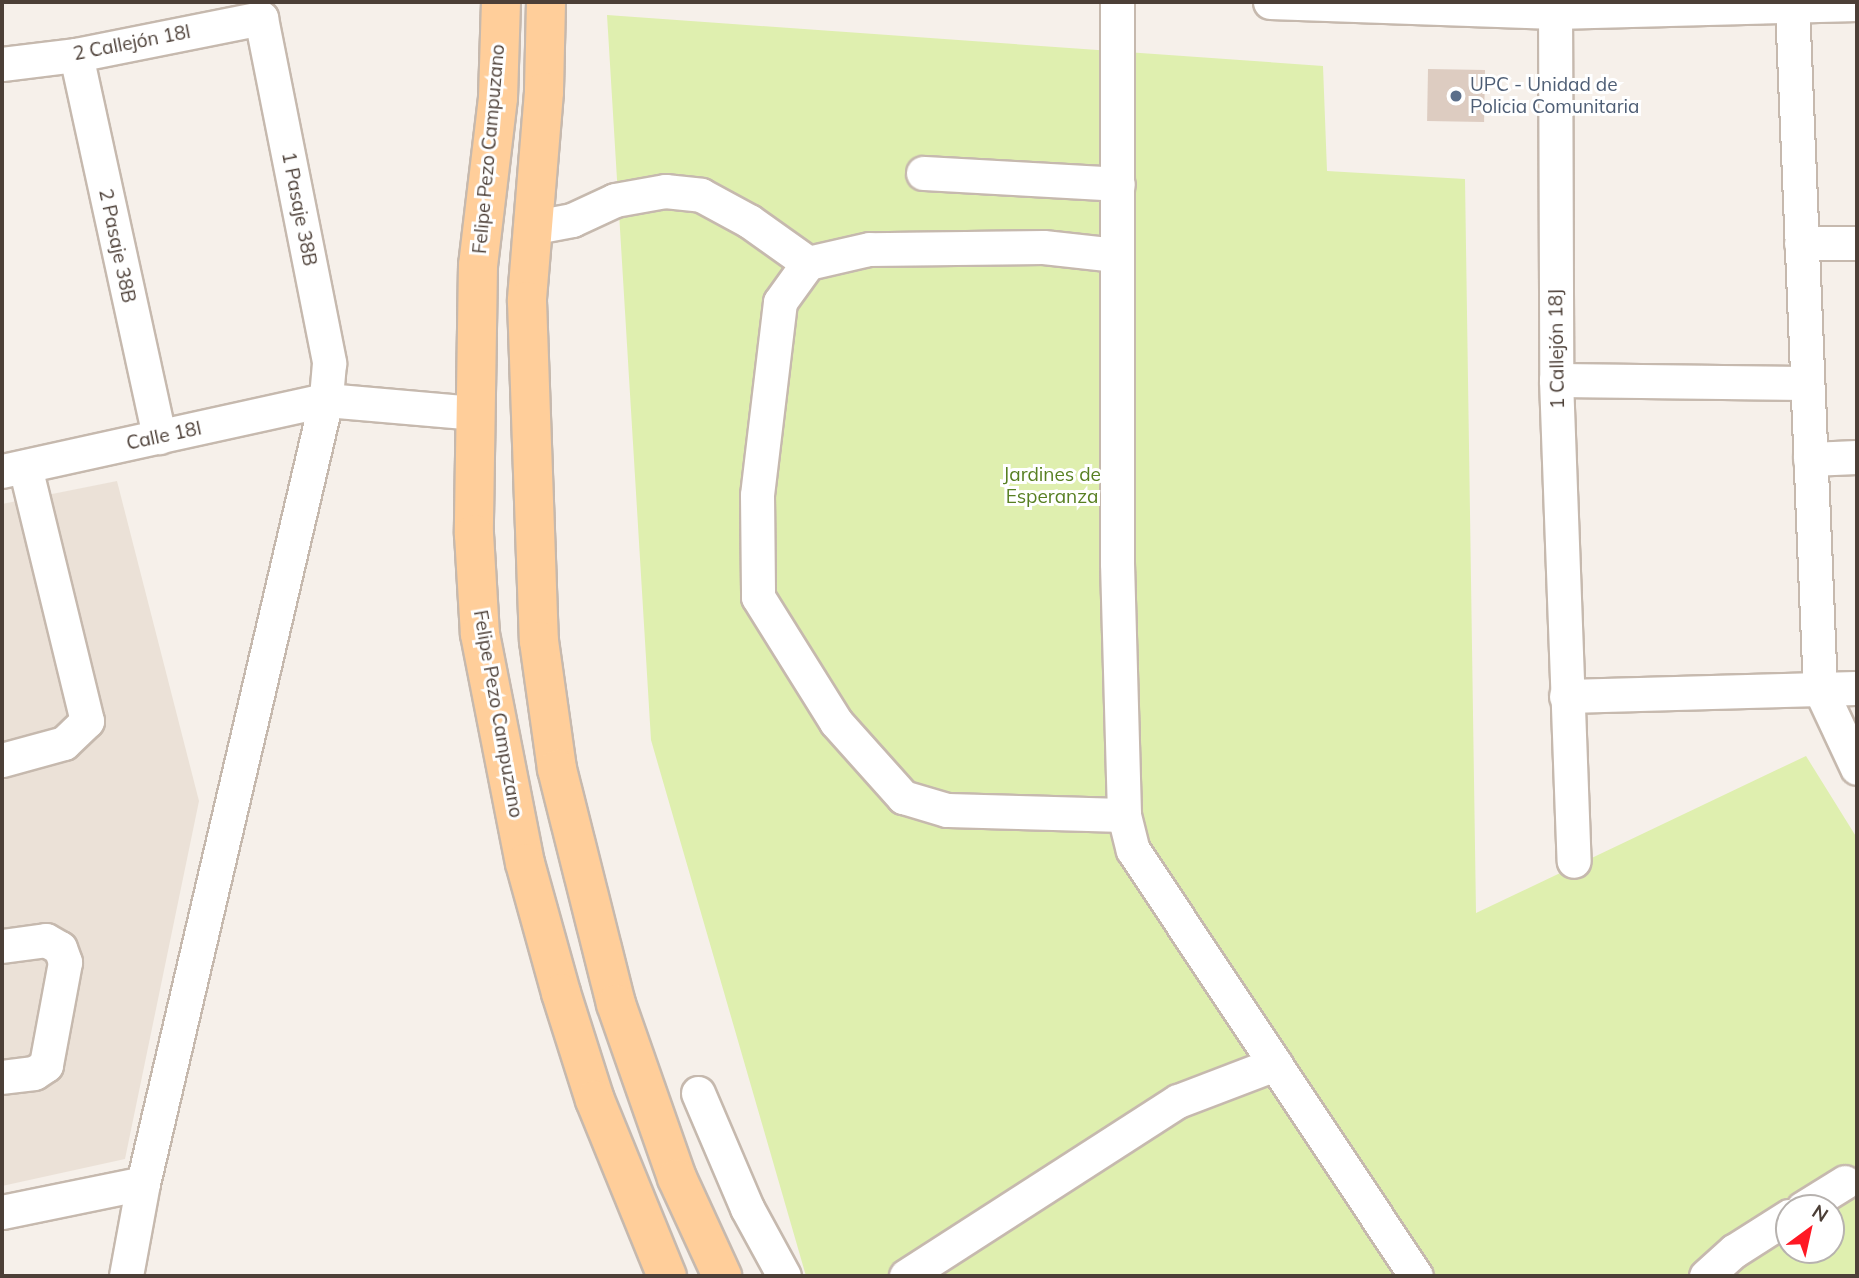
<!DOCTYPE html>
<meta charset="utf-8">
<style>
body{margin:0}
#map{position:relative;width:1859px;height:1278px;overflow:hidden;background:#f6f0ea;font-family:Mulish,sans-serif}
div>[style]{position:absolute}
.residential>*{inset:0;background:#ebe1d7}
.green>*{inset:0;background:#dfefaf}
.building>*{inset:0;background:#ddccc1;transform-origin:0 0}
.roads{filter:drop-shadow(2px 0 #c6b9ae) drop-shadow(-2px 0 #c6b9ae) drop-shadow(0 2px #c6b9ae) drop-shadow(0 -2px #c6b9ae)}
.minor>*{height:33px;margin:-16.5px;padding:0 16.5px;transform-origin:16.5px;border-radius:16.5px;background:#fff}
.major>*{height:38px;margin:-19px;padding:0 19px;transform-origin:19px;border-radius:19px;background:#ffce9a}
.dots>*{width:19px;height:19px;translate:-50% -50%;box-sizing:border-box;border:4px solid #fff;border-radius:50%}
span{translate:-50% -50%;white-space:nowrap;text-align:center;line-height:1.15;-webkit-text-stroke:6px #fff;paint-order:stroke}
.street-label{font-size:19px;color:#4c3f37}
.service-label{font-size:19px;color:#4e5e75}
.left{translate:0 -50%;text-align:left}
.park-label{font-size:19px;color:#577f21}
.frame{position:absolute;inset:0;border:4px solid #4c3f37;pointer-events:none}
.north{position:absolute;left:1775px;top:1194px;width:70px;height:70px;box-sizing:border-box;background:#fff;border:2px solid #b7b2af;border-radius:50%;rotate:33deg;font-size:19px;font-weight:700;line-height:28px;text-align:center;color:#4c3f37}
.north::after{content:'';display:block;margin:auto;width:24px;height:32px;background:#ff1824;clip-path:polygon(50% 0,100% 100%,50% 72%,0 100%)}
</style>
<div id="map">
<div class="residential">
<div style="clip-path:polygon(117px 481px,199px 801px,125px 1159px,2px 1186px,2px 504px)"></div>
</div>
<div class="green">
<div style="clip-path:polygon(evenodd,607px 15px,1323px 66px,1327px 171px,1465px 179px,1476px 913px,1806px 756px,1857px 838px,1857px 1276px,806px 1276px,651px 740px,607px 15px,1789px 1208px,1831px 1208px,1831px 1250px,1789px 1250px,1789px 1208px)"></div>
</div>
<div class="building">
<div style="left:1428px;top:69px;width:57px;height:52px;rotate:1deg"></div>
</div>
<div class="roads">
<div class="minor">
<div style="left:1117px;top:2px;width:561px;rotate:90deg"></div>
<div style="left:1117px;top:563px;width:252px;rotate:88.4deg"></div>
<div style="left:1124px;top:815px;width:36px;rotate:76deg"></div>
<div style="left:1133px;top:850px;width:511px;rotate:56.4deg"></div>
<div style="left:1270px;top:2px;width:285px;rotate:2deg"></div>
<div style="left:1555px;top:12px;width:302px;rotate:-1.5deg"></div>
<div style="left:1555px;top:2px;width:378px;rotate:89.8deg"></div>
<div style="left:1556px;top:380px;width:481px;rotate:87.9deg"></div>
<div style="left:1792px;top:5px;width:685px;rotate:87.66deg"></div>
<div style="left:1820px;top:689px;width:87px;rotate:64.9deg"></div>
<div style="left:76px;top:55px;width:391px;rotate:77.7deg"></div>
<div style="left:2px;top:64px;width:75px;rotate:-6.9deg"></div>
<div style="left:76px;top:55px;width:189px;rotate:-11.3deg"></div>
<div style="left:261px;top:18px;width:352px;rotate:78.8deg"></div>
<div style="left:329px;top:363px;width:37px;rotate:95deg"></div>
<div style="left:326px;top:400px;width:804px;rotate:103.15deg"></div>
<div style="left:143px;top:1183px;width:95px;rotate:100.4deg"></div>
<div style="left:923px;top:173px;width:195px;rotate:3.2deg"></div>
<div style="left:530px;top:228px;width:43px;rotate:-10.8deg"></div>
<div style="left:572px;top:220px;width:47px;rotate:-24.9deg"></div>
<div style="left:615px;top:200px;width:51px;rotate:-10.2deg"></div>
<div style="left:665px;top:191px;width:36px;rotate:6deg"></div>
<div style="left:701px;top:195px;width:55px;rotate:28.4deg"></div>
<div style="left:749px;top:221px;width:72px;rotate:35.4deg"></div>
<div style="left:1801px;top:243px;width:56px"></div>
<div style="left:1116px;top:255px;width:73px;rotate:-173.7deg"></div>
<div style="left:1043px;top:247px;width:174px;rotate:179.3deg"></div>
<div style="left:869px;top:249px;width:63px;rotate:167.1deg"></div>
<div style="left:808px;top:263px;width:48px;rotate:125.7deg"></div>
<div style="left:780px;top:302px;width:194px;rotate:96.8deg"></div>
<div style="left:757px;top:495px;width:102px;rotate:89.4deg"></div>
<div style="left:758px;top:597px;width:147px;rotate:58deg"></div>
<div style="left:836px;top:722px;width:101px;rotate:48.2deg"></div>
<div style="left:903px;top:797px;width:46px;rotate:16.5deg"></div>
<div style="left:947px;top:810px;width:177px;rotate:1.6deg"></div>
<div style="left:1556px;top:380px;width:251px;rotate:0.7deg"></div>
<div style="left:1810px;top:459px;width:47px;rotate:-2.4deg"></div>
<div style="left:2px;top:471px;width:332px;rotate:-12.4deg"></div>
<div style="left:326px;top:400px;width:151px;rotate:5deg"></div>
<div style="left:1566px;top:696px;width:291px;rotate:-1.6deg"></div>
<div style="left:2px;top:760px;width:64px;rotate:-15.3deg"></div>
<div style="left:64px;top:743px;width:32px;rotate:-44deg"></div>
<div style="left:87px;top:721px;width:262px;rotate:-103.7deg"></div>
<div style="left:2px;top:946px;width:44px;rotate:-7.8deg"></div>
<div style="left:46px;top:940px;width:16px;rotate:30deg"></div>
<div style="left:60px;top:948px;width:15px;rotate:70deg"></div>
<div style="left:65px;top:962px;width:105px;rotate:100.5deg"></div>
<div style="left:46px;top:1065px;width:14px;rotate:146deg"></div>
<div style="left:34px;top:1073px;width:32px;rotate:173deg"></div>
<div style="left:698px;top:1093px;width:125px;rotate:66.9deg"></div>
<div style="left:747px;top:1208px;width:77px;rotate:61.4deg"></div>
<div style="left:1803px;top:1208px;width:49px;rotate:-31.8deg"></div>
<div style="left:2px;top:1212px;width:144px;rotate:-11.6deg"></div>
<div style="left:906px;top:1276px;width:323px;rotate:-32.8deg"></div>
<div style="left:1178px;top:1101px;width:104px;rotate:-20.9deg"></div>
<div style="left:1706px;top:1276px;width:38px;rotate:-42deg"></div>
<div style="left:1734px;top:1251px;width:65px;rotate:-32.5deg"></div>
</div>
<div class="major">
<div style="left:501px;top:2px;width:96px;rotate:91.8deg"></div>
<div style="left:498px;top:98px;width:168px;rotate:96.8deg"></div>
<div style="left:478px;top:265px;width:269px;rotate:90.9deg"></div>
<div style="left:474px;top:534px;width:100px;rotate:86.6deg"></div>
<div style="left:480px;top:634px;width:233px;rotate:78.9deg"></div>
<div style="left:525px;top:863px;width:135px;rotate:74.5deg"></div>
<div style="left:561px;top:993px;width:112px;rotate:72.4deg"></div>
<div style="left:595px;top:1100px;width:190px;rotate:67.8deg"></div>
<div style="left:546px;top:2px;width:90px;rotate:91.3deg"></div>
<div style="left:544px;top:92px;width:210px;rotate:94.7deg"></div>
<div style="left:527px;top:301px;width:340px;rotate:88deg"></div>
<div style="left:539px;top:641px;width:129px;rotate:82deg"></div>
<div style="left:557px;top:769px;width:242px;rotate:75.9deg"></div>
<div style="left:616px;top:1004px;width:184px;rotate:70.7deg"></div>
<div style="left:677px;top:1178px;width:108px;rotate:65.3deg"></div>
</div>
</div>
<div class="dots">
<div style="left:1456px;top:96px;background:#5c6f8a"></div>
</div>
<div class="street-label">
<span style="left:132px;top:43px;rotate:-11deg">2 Callejón 18I</span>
<span style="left:489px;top:149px;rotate:-85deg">Felipe Pezo Campuzano</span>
<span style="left:299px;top:209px;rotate:79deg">1 Pasaje 38B</span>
<span style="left:117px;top:246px;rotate:78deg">2 Pasaje 38B</span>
<span style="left:1557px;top:349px;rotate:-91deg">1 Callejón 18J</span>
<span style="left:164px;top:436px;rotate:-12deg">Calle 18I</span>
<span style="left:498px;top:714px;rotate:80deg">Felipe Pezo Campuzano</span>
</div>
<div class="service-label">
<span class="left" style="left:1470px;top:96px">UPC - Unidad de<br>Policia Comunitaria</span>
</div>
<div class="park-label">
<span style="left:1052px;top:486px">Jardines de<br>Esperanza</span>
</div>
<div class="frame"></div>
<div class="north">N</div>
</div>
